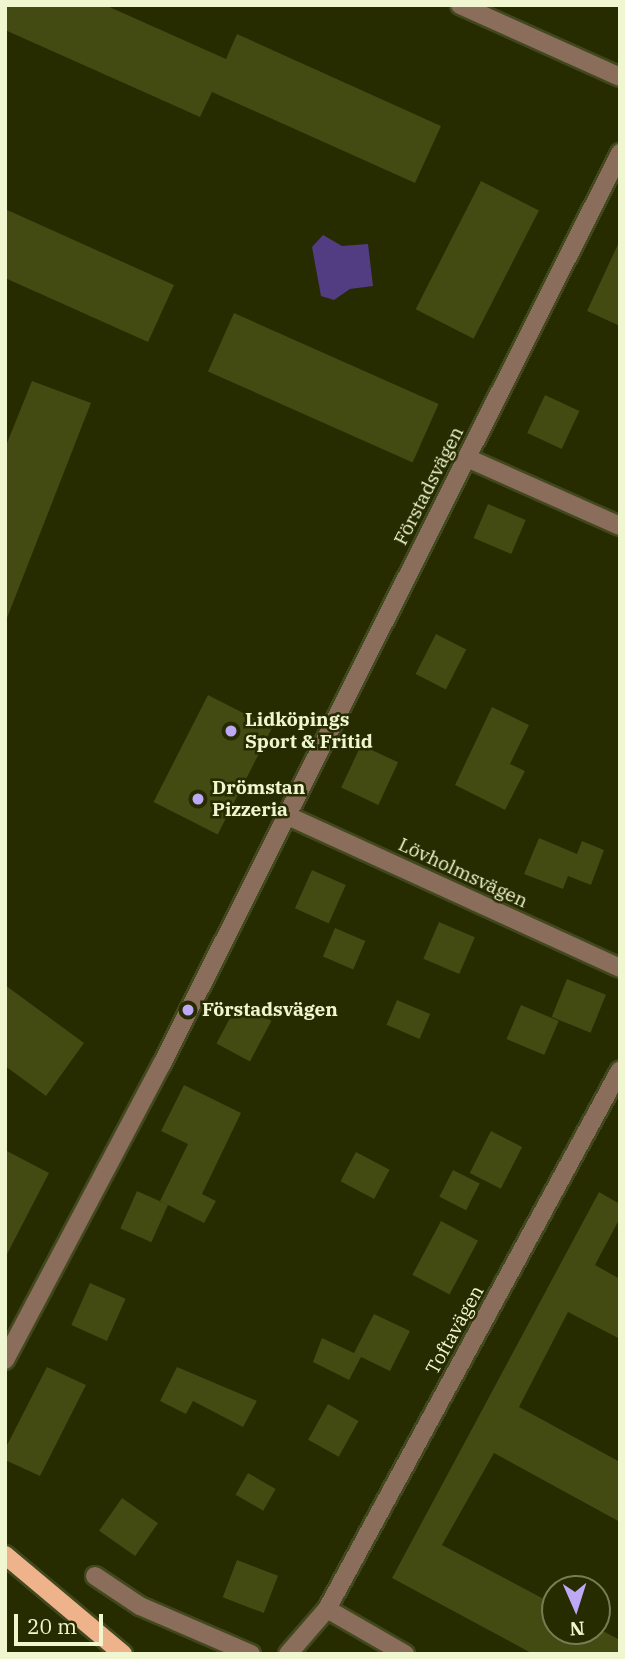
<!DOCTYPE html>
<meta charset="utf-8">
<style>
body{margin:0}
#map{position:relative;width:625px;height:1659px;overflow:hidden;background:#262b00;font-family:"IBM Plex Serif",serif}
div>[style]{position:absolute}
.green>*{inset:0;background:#523c82}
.building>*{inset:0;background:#434a12;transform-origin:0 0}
.roads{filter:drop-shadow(2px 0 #42481d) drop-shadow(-2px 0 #42481d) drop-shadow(0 2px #42481d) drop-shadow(0 -2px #42481d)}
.minor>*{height:18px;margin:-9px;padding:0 9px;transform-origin:9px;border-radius:9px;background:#8a6d5a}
.major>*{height:18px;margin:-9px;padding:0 9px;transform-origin:9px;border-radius:9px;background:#eeb38a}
.dots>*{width:19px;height:19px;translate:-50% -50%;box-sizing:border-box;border:4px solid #262b00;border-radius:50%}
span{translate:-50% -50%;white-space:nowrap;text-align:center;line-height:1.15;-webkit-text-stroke:5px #262b00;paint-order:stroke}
.street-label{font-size:19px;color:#f0f7d0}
.poi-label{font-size:19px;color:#f0f7d0;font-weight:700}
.left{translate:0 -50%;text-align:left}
.frame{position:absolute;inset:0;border:7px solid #f0f7d0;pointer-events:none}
.north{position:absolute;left:541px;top:1575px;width:70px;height:70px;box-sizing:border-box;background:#262b00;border:2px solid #777d53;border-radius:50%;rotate:177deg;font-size:19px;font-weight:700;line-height:28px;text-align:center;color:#f0f7d0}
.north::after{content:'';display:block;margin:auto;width:24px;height:32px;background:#bda9f5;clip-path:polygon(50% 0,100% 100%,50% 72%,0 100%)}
.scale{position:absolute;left:14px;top:1614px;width:89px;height:32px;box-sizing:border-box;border:4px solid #f0f7d0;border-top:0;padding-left:9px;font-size:21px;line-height:24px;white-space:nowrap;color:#f0f7d0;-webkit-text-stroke:5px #262b00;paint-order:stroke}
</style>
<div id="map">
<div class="green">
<div style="clip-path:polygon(323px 235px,342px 246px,368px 244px,373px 286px,350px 289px,334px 300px,321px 296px,312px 247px)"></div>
</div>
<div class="building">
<div style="clip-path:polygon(5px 5px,105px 5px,226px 59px,237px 34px,441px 126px,415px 183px,212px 92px,200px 117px,5px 30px)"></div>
<div style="left:481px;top:181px;width:65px;height:144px;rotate:27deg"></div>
<div style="clip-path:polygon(5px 209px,174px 285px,148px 342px,5px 278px)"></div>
<div style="clip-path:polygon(620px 240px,620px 326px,587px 311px)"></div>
<div style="left:234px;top:313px;width:224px;height:64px;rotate:24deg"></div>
<div style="clip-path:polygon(32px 381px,91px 403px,7px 618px,5px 448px)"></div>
<div style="left:545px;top:395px;width:38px;height:42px;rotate:25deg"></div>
<div style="left:488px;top:504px;width:41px;height:37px;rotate:23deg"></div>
<div style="left:436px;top:634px;width:34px;height:45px;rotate:27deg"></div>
<div style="left:208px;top:695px;width:72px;height:120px;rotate:27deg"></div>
<div style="clip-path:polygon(492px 707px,529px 725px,510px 764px,525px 771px,505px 810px,455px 785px)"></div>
<div style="left:361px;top:745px;width:41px;height:47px;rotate:25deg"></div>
<div style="clip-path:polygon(539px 838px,577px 854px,582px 841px,604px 850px,591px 885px,568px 876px,563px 889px,524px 874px)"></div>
<div style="left:312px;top:870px;width:37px;height:42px;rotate:24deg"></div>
<div style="left:439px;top:922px;width:39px;height:40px;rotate:23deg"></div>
<div style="left:335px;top:928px;width:33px;height:31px;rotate:23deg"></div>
<div style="left:567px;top:979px;width:42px;height:41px;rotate:22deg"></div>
<div style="clip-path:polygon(5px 985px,84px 1043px,46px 1096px,5px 1066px)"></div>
<div style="left:397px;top:1000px;width:36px;height:27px;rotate:23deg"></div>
<div style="left:238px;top:1003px;width:38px;height:46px;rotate:28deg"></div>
<div style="left:521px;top:1005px;width:41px;height:37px;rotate:23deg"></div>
<div style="clip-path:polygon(184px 1085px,241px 1113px,202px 1194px,216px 1201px,204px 1223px,160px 1201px,188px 1144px,161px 1131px)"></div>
<div style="left:491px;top:1131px;width:35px;height:47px;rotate:27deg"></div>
<div style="clip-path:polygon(5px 1150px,49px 1173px,5px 1258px)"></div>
<div style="left:356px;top:1152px;width:38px;height:33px;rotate:28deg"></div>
<div style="left:453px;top:1170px;width:30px;height:30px;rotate:27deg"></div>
<div style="left:137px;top:1191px;width:34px;height:41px;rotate:24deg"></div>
<div style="clip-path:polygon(599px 1192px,620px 1204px,620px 1218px,595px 1265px,620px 1279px,620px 1339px,568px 1312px,519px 1407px,620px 1462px,620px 1522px,494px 1453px,442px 1545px,555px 1605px,555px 1631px,597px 1628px,620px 1640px,620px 1654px,533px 1654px,392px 1578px)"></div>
<div style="left:441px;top:1221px;width:42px;height:61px;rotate:28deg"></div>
<div style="left:90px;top:1283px;width:39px;height:46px;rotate:24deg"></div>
<div style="clip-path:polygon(374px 1314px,410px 1331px,390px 1371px,361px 1357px,349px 1380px,313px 1362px,322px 1338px,354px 1353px)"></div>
<div style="clip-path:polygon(47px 1367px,86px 1385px,40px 1476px,5px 1460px,5px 1449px)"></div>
<div style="clip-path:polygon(177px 1367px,257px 1401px,243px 1427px,193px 1401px,186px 1414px,160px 1401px)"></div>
<div style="left:328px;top:1404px;width:35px;height:41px;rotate:29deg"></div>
<div style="left:248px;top:1473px;width:32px;height:25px;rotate:30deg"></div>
<div style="left:122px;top:1498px;width:44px;height:40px;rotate:35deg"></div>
<div style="left:237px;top:1560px;width:44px;height:40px;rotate:21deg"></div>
</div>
<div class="roads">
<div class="minor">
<div style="left:460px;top:5px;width:175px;rotate:24.2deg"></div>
<div style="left:467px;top:458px;width:167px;rotate:24deg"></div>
<div style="left:288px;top:816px;width:365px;rotate:24.6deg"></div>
<div style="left:5px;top:1360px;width:335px;rotate:-62.1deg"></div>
<div style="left:162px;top:1064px;width:1020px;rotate:-63.31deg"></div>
<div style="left:95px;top:1576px;width:54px;rotate:33.7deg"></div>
<div style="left:140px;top:1606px;width:121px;rotate:23.4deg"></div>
<div style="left:327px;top:1609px;width:90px;rotate:30deg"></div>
<div style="left:288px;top:1654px;width:60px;rotate:-49.1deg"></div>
<div style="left:327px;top:1609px;width:613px;rotate:-61.47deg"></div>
</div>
<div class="major">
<div style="left:5px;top:1555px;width:154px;rotate:40deg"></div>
</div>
</div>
<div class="dots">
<div style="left:231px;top:731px;background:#bda9f5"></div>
<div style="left:198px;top:799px;background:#bda9f5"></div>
<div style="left:188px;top:1010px;background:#bda9f5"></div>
</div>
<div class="street-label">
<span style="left:429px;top:486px;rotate:-63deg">Förstadsvägen</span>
<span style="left:463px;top:873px;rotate:25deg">Lövholmsvägen</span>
<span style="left:455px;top:1330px;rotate:-61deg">Toftavägen</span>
</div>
<div class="poi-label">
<span class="left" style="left:245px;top:731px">Lidköpings<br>Sport &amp; Fritid</span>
<span class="left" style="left:212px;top:799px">Drömstan<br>Pizzeria</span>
<span class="left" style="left:202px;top:1010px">Förstadsvägen</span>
</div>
<div class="frame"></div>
<div class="north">N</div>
<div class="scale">20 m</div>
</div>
